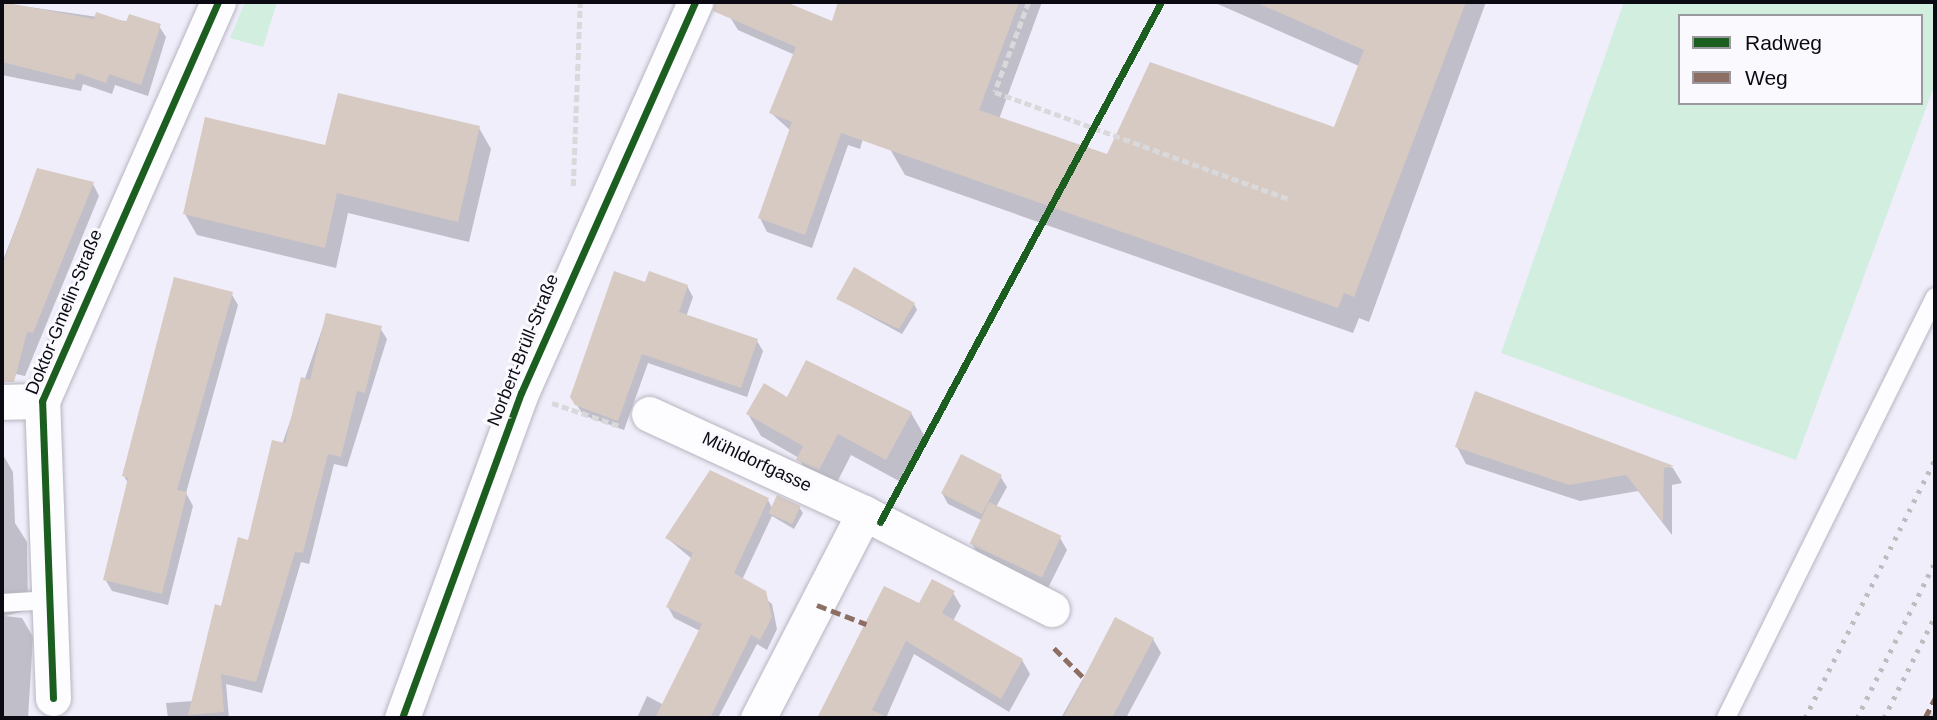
<!DOCTYPE html>
<html>
<head>
<meta charset="utf-8">
<style>
  body { margin:0 }
  #map { position:relative; width:1937px; height:720px; overflow:hidden; background:#f0eefa; font-family:Arial,sans-serif }
  div>[style] { position:absolute }
  .green>* { inset:0; background:#d1eede }
  .shadow>* { inset:0; background:#0003 }
  .building>* { inset:0; background:#d7cac3; transform-origin:0 0 }
  .path>* { height:4.5px; margin-top:-2.25px; transform-origin:0; background:repeating-linear-gradient(90deg,#d9d9dc 0 7px,transparent 0 10.5px) }
  .roads { filter:drop-shadow(0 0 2px #b7b5c0) drop-shadow(0 0 2px #b7b5c0) }
  .lane>* { height:18px; margin:-9px; padding:0 9px; transform-origin:9px; border-radius:9px; background:#fdfcfe }
  .street>* { height:35px; margin:-17.5px; padding:0 17.5px; transform-origin:17.5px; border-radius:17.5px; background:#fdfcfe }
  .rail>* { height:5px; margin-top:-2.5px; transform-origin:0; background:repeating-linear-gradient(90deg,#bdbcbf 0 3.5px,transparent 0 10.5px) }
  .quiet>* { height:5px; margin-top:-2.5px; transform-origin:0; background:repeating-linear-gradient(90deg,#8d6e63 0 10px,transparent 0 15px) }
  .cycleway>* { height:7px; margin:-3.5px; padding:0 3.5px; transform-origin:3.5px; border-radius:3.5px; background:#1b5e20 }
  span { translate:-50% -50%; white-space:nowrap; text-align:center; line-height:1.15; -webkit-text-stroke:6px #f9f9fe; paint-order:stroke }
  .street-label { font-size:18px; color:#0b0a12 }
  .frame { position:absolute; inset:0; border:4px solid #0b0a12; pointer-events:none }
  .legend { position:absolute; left:1678px; top:14px; width:245px; height:91px; box-sizing:border-box; background:#f9f9fe; border:2px solid #9a99a0; margin:0; padding:9px 12px; list-style:none; font-size:21px; color:#0b0a12 }
  .legend li { display:flex; align-items:center; gap:14px; height:35px }
  .legend b { width:35px; border:2px solid #9a99a0 }
</style>
</head>
<body>
<div id="map">
  <div class="green">
    <i style="clip-path:polygon(245px 2px,277px 2px,263px 47px,230px 38px)"></i>
    <i style="clip-path:polygon(evenodd,1624px 2px,1935px 2px,1935px 84px,1796px 460px,1501px 353px,1624px 2px,1680px 16px,1921px 16px,1921px 103px,1680px 103px,1680px 16px)"></i>
  </div>
  <div class="shadow">
    <i style="clip-path:polygon(737px 2px,782px 2px,834px 24px,840px 2px,902px 3px,860px 149px,848px 145px,812px 248px,767px 232px,760px 218px,791px 131px,771px 113px,795px 55px,738px 30px,730px 17px)"></i>
    <i style="clip-path:polygon(944px 2px,1042px 2px,999px 119px,1108px 156px,1335px 130px,1359px 66px,1213px 2px,1486px 2px,1369px 322px,1359px 318px,1353px 333px,905px 175px,890px 149px)"></i>
    <i style="clip-path:polygon(2px 3px,159px 26px,166px 37px,148px 96px,115px 85px,112px 94px,83px 84px,81px 91px,2px 75px)"></i>
    <i style="clip-path:polygon(479px 128px,491px 149px,469px 242px,348px 213px,336px 268px,197px 235px,185px 214px,327px 147px)"></i>
    <i style="clip-path:polygon(38px 170px,93px 184px,99px 196px,25px 376px,2px 371px,2px 263px)"></i>
    <i style="clip-path:polygon(647px 285px,687px 286px,693px 297px,686px 317px,757px 341px,763px 351px,747px 397px,648px 363px,624px 430px,583px 415px,572px 397px)"></i>
    <i style="clip-path:polygon(231px 293px,238px 305px,186px 493px,193px 506px,168px 605px,112px 591px,105px 579px,128px 483px,124px 476px)"></i>
    <i style="clip-path:polygon(838px 299px,914px 304px,917px 310px,902px 334px)"></i>
    <i style="clip-path:polygon(327px 315px,380px 328px,387px 339px,347px 467px,334px 464px,309px 564px,301px 562px,262px 693px,226px 684px,229px 718px,168px 718px,166px 703px,193px 701px)"></i>
    <i style="clip-path:polygon(1476px 394px,1673px 468px,1682px 483px,1672px 485px,1672px 535px,1638px 491px,1580px 501px,1466px 464px,1457px 447px)"></i>
    <i style="clip-path:polygon(788px 399px,911px 413px,924px 435px,899px 481px,851px 455px,832px 492px,811px 482px,799px 458px,761px 436px,748px 414px)"></i>
    <i style="clip-path:polygon(2px 453px,13px 472px,15px 523px,27px 542px,28px 610px,5px 616px,22px 618px,33px 637px,28px 718px,2px 718px)"></i>
    <i style="clip-path:polygon(1000px 476px,1007px 487px,996px 507px,1060px 538px,1067px 550px,1047px 590px,979px 556px,972px 544px,983px 521px,948px 504px,942px 493px)"></i>
    <i style="clip-path:polygon(768px 500px,772px 508px,799px 507px,803px 513px,794px 529px,772px 516px,742px 580px,772px 604px,777px 629px,767px 650px,757px 644px,718px 718px,637px 718px,647px 696px,664px 705px,700px 631px,674px 618px,668px 607px,692px 559px,667px 538px)"></i>
    <i style="clip-path:polygon(885px 589px,919px 606px,953px 593px,961px 606px,953px 621px,1022px 660px,1030px 674px,1009px 712px,914px 654px,886px 718px,819px 718px)"></i>
    <i style="clip-path:polygon(1116px 620px,1153px 639px,1161px 653px,1126px 718px,1061px 718px)"></i>
  </div>
  <div class="building">
    <i style="clip-path:polygon(2px 2px,94px 19px,96px 12px,126px 22px,129px 14px,161px 24px,141px 85px,109px 74px,106px 83px,77px 73px,74px 80px,2px 62px)"></i>
    <i style="clip-path:polygon(715px 2px,786px 2px,832px 21px,838px 2px,1019px 2px,979px 110px,1107px 154px,1150px 62px,1334px 127px,1364px 50px,1255px 2px,1466px 2px,1354px 297px,1344px 293px,1338px 308px,841px 133px,805px 235px,758px 218px,792px 122px,769px 113px,796px 47px,713px 11px)"></i>
    <i style="clip-path:polygon(338px 93px,480px 126px,458px 222px,337px 193px,325px 248px,183px 214px,205px 117px,325px 145px)"></i>
    <i style="clip-path:polygon(37px 168px,94px 182px,33px 333px,27px 332px,14px 382px,2px 382px,2px 267px)"></i>
    <i style="clip-path:polygon(854px 267px,915px 303px,899px 329px,836px 299px)"></i>
    <i style="clip-path:polygon(614px 271px,645px 282px,649px 271px,688px 285px,679px 312px,758px 339px,741px 388px,642px 354px,618px 421px,575px 405px,570px 397px)"></i>
    <i style="clip-path:polygon(174px 277px,233px 292px,177px 490px,187px 492px,162px 594px,103px 580px,128px 478px,122px 476px)"></i>
    <i style="clip-path:polygon(326px 313px,382px 326px,365px 393px,357px 391px,341px 457px,328px 454px,303px 553px,295px 552px,256px 682px,221px 674px,224px 712px,188px 715px,215px 604px,221px 606px,238px 537px,248px 540px,272px 440px,285px 443px,301px 377px,310px 380px)"></i>
    <i style="clip-path:polygon(806px 360px,912px 412px,886px 460px,838px 434px,819px 470px,796px 460px,803px 446px,746px 414px,764px 383px,787px 397px)"></i>
    <i style="clip-path:polygon(1475px 391px,1674px 466px,1664px 468px,1663px 522px,1626px 475px,1569px 485px,1455px 447px)"></i>
    <i style="left:961px;top:454px;width:46px;height:44px;rotate:27deg"></i>
    <i style="clip-path:polygon(710px 470px,769px 498px,734px 573px,766px 591px,772px 617px,760px 640px,751px 635px,710px 718px,655px 718px,702px 624px,666px 607px,693px 553px,665px 538px)"></i>
    <i style="left:777px;top:495px;width:26px;height:20px;rotate:25deg"></i>
    <i style="left:989px;top:502px;width:80px;height:46px;rotate:25deg"></i>
    <i style="clip-path:polygon(932px 579px,955px 591px,942px 613px,1023px 659px,1001px 699px,906px 641px,872px 710px,889px 718px,817px 718px,884px 586px,919px 603px)"></i>
    <i style="clip-path:polygon(1115px 617px,1154px 638px,1112px 718px,1063px 718px)"></i>
  </div>
  <div class="path">
    <i style="left:1029px;top:2px;width:96px;rotate:110.7deg"></i>
    <i style="left:995px;top:92px;width:315px;rotate:20deg"></i>
    <i style="left:573px;top:186px;width:184px;rotate:-87.8deg"></i>
    <i style="left:552px;top:403px;width:71px;rotate:18.9deg"></i>
    <i style="left:1928px;top:713px;width:8px;rotate:30deg"></i>
  </div>
  <div class="roads">
    <div class="lane">
      <i style="left:2px;top:603px;width:48px;rotate:-3.6deg"></i>
      <i style="left:1726px;top:718px;width:470px;rotate:-63.6deg"></i>
    </div>
    <div class="street">
      <i style="left:2px;top:402px;width:40px;rotate:-1.4deg"></i>
      <i style="left:649px;top:414px;width:237px;rotate:24.7deg"></i>
      <i style="left:864px;top:513px;width:231px;rotate:117.3deg"></i>
      <i style="left:864px;top:513px;width:211px;rotate:27.1deg"></i>
      <i style="left:53px;top:698px;width:297px;rotate:-92.1deg"></i>
      <i style="left:42px;top:401px;width:436px;rotate:-66.2deg"></i>
      <i style="left:402px;top:718px;width:346px;rotate:-69.9deg"></i>
      <i style="left:521px;top:393px;width:428px;rotate:-66deg"></i>
    </div>
  </div>
  <div class="rail">
    <i style="left:1805px;top:718px;width:290px;rotate:-63.3deg"></i>
    <i style="left:1857px;top:718px;width:174px;rotate:-63.4deg"></i>
    <i style="left:1884px;top:718px;width:114px;rotate:-63.4deg"></i>
  </div>
  <div class="quiet">
    <i style="left:817px;top:605px;width:53px;rotate:21.2deg"></i>
    <i style="left:1054px;top:648px;width:42px;rotate:45deg"></i>
    <i style="left:1925px;top:718px;width:22px;rotate:-63deg"></i>
  </div>
  <div class="cycleway">
    <i style="left:880px;top:522px;width:591px;rotate:-61.61deg"></i>
    <i style="left:53px;top:698px;width:297px;rotate:-92.1deg"></i>
    <i style="left:42px;top:401px;width:436px;rotate:-66.2deg"></i>
    <i style="left:402px;top:718px;width:346px;rotate:-69.9deg"></i>
    <i style="left:521px;top:393px;width:428px;rotate:-66deg"></i>
  </div>
  <div class="street-label">
    <span style="left:64px;top:312px;rotate:-68deg">Doktor-Gmelin-Straße</span>
    <span style="left:523px;top:350px;rotate:-68deg">Norbert-Brüll-Straße</span>
    <span style="left:757px;top:462px;rotate:25deg">Mühldorfgasse</span>
  </div>
  <div class="frame"></div>
  <ul class="legend">
  <li><b style="height:9px;background:#1b5e20"></b>Radweg</li>
  <li><b style="height:9px;background:#8d6e63"></b>Weg</li>
  </ul>
</div>
</body>
</html>
